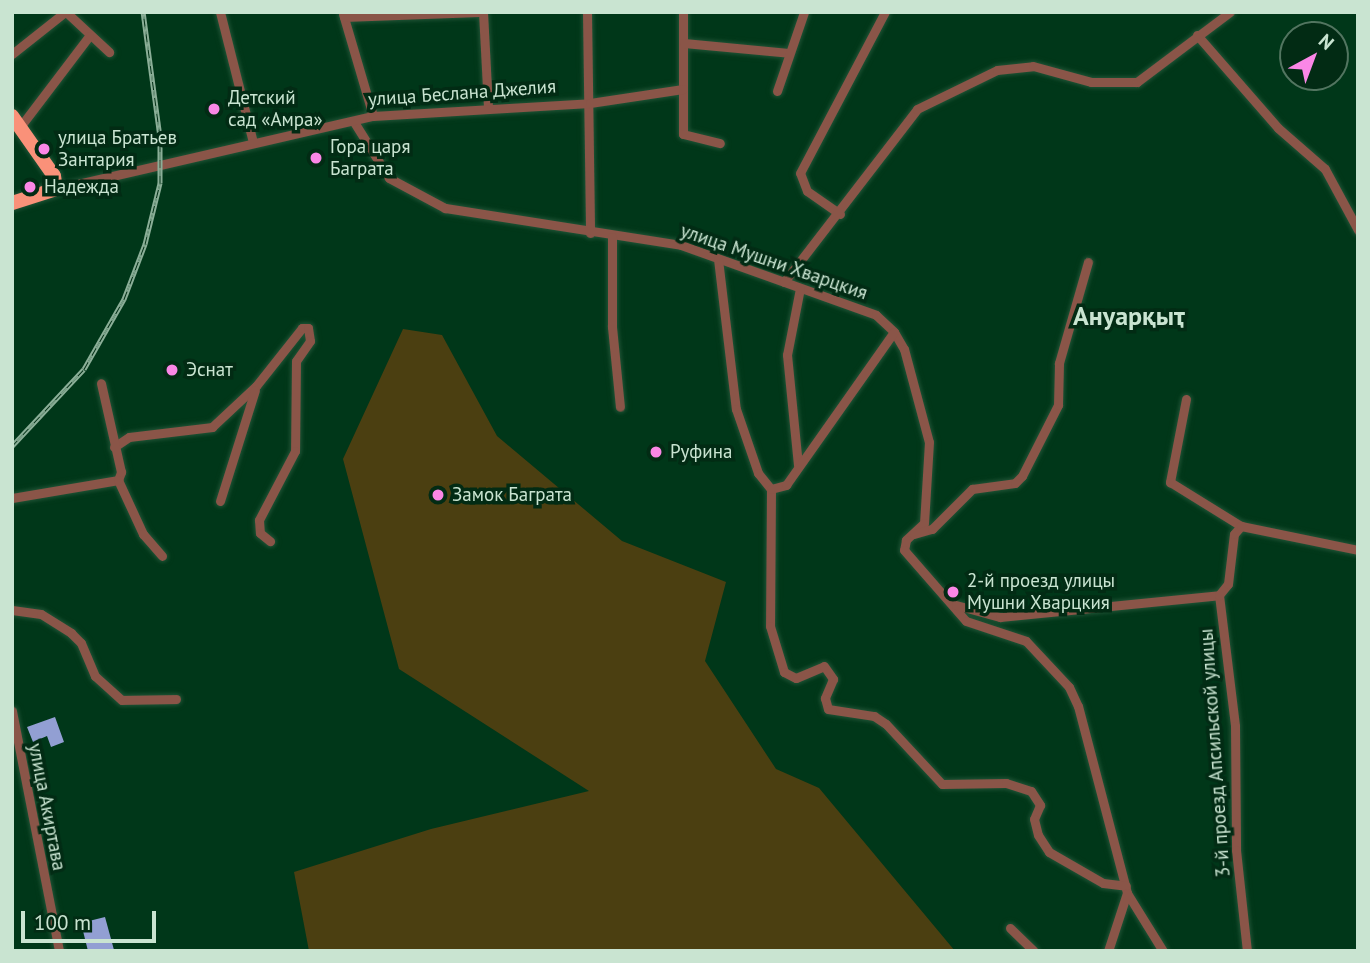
<!DOCTYPE html>
<html>
<head>
<meta charset="utf-8">
<style>
  body { margin:0 }
  #map { position:relative; width:1370px; height:963px; overflow:hidden; background:#003719; font-family:"PT Sans",sans-serif }
  div>[style] { position:absolute }
  .green>* { inset:0; background:#4b3f11 }
  .building>* { inset:0; background:#929fd3 }
  .roads { filter:drop-shadow(0 0 2px #205336) drop-shadow(0 0 2px #205336) }
  .minor>* { height:9px; margin:-4.5px; padding:0 4.5px; transform-origin:4.5px; border-radius:4.5px; background:#8a5548 }
  .highway>* { height:14px; margin:-7px; padding:0 7px; transform-origin:7px; border-radius:7px; background:#fa9179 }
  .rail>* { height:5px; margin-top:-2.5px; transform-origin:0; background:repeating-linear-gradient(90deg,#022b14 0 8px,#8baf98 0 16px); box-sizing:border-box; border-block:2px solid #8baf98 }
  .dots>* { width:19px; height:19px; translate:-50% -50%; box-sizing:border-box; border:4px solid #022b14; border-radius:50% }
  span { translate:-50% -50%; white-space:nowrap; text-align:center; line-height:1.15; -webkit-text-stroke:7px #022b14; paint-order:stroke }
  .street-label { font-size:19px; color:#c9e4d1 }
  .poi-label { font-size:19px; color:#c9e4d1 }
  .left { translate:0 -50%; text-align:left }
  .district-label { font-size:26px; color:#c9e4d1; font-weight:700 }
  .frame { position:absolute; inset:0; border:14px solid #c9e4d1; pointer-events:none }
  .north { position:absolute; left:1279px; top:21px; width:70px; height:70px; box-sizing:border-box; background:#022b14; border:2px solid #527560; border-radius:50%; rotate:41deg; font-size:19px; font-weight:700; line-height:28px; text-align:center; color:#c9e4d1 }
  .north::after { content:''; display:block; margin:auto; width:24px; height:32px; background:#fa87e6; clip-path:polygon(50% 0,100% 100%,50% 72%,0 100%) }
  .scale { position:absolute; left:21px; top:911px; width:135px; height:32px; box-sizing:border-box; border:4px solid #c9e4d1; border-top:0; padding-left:9px; font-size:21px; line-height:24px; white-space:nowrap; color:#c9e4d1; -webkit-text-stroke:5px #022b14; paint-order:stroke }
</style>
</head>
<body>
<div id="map">
  <div class="green">
    <i style="clip-path:polygon(403px 329px,442px 335px,497px 436px,622px 541px,726px 582px,705px 661px,776px 769px,819px 788px,955px 951px,309px 951px,294px 872px,431px 829px,589px 791px,399px 669px,343px 459px)"></i>
  </div>
  <div class="building">
    <i style="clip-path:polygon(55px 717px,64px 742px,51px 747px,47px 736px,33px 742px,27px 727px)"></i>
    <i style="clip-path:polygon(105px 917px,114px 950px,88px 951px,81px 923px)"></i>
  </div>
  <div class="roads">
    <div class="minor">
      <i style="left:66px;top:12px;width:59px;rotate:42.9deg"></i>
      <i style="left:220px;top:12px;width:134px;rotate:75.8deg"></i>
      <i style="left:483px;top:12px;width:94px;rotate:87deg"></i>
      <i style="left:587px;top:12px;width:221px;rotate:89.2deg"></i>
      <i style="left:683px;top:12px;width:122px;rotate:90deg"></i>
      <i style="left:683px;top:134px;width:38px;rotate:14deg"></i>
      <i style="left:343px;top:14px;width:106px;rotate:73.6deg"></i>
      <i style="left:344px;top:17px;width:135px;rotate:-2.1deg"></i>
      <i style="left:1197px;top:35px;width:123px;rotate:48.9deg"></i>
      <i style="left:1278px;top:128px;width:62px;rotate:41.1deg"></i>
      <i style="left:1325px;top:169px;width:69px;rotate:61.6deg"></i>
      <i style="left:684px;top:43px;width:105px;rotate:5.4deg"></i>
      <i style="left:12px;top:54px;width:68px;rotate:-38.4deg"></i>
      <i style="left:777px;top:91px;width:83px;rotate:-71.1deg"></i>
      <i style="left:354px;top:122px;width:66px;rotate:58deg"></i>
      <i style="left:389px;top:178px;width:64px;rotate:28.2deg"></i>
      <i style="left:445px;top:208px;width:239px;rotate:8.9deg"></i>
      <i style="left:681px;top:245px;width:207px;rotate:19.7deg"></i>
      <i style="left:876px;top:315px;width:25px;rotate:43deg"></i>
      <i style="left:894px;top:332px;width:20px;rotate:60deg"></i>
      <i style="left:904px;top:349px;width:96px;rotate:75deg"></i>
      <i style="left:929px;top:442px;width:81px;rotate:93.5deg"></i>
      <i style="left:924px;top:523px;width:25px;rotate:137deg"></i>
      <i style="left:906px;top:540px;width:10px;rotate:101deg"></i>
      <i style="left:904px;top:550px;width:94px;rotate:48.9deg"></i>
      <i style="left:966px;top:621px;width:63px;rotate:18.4deg"></i>
      <i style="left:1026px;top:641px;width:63px;rotate:46.9deg"></i>
      <i style="left:1069px;top:687px;width:21px;rotate:65deg"></i>
      <i style="left:1078px;top:706px;width:193px;rotate:75.3deg"></i>
      <i style="left:1127px;top:893px;width:68px;rotate:58.2deg"></i>
      <i style="left:20px;top:127px;width:114px;rotate:-52.8deg"></i>
      <i style="left:56px;top:189px;width:325px;rotate:-13deg"></i>
      <i style="left:373px;top:116px;width:217px;rotate:-3.4deg"></i>
      <i style="left:590px;top:103px;width:94px;rotate:-8.6deg"></i>
      <i style="left:840px;top:214px;width:40px;rotate:-145.1deg"></i>
      <i style="left:807px;top:191px;width:19px;rotate:-111deg"></i>
      <i style="left:800px;top:173px;width:182px;rotate:-62.2deg"></i>
      <i style="left:612px;top:237px;width:90px;rotate:90deg"></i>
      <i style="left:612px;top:327px;width:80px;rotate:84.3deg"></i>
      <i style="left:718px;top:259px;width:151px;rotate:83.2deg"></i>
      <i style="left:736px;top:409px;width:68px;rotate:71deg"></i>
      <i style="left:758px;top:473px;width:21px;rotate:51deg"></i>
      <i style="left:784px;top:282px;width:218px;rotate:-52.4deg"></i>
      <i style="left:917px;top:109px;width:89px;rotate:-26deg"></i>
      <i style="left:997px;top:70px;width:36px;rotate:-6deg"></i>
      <i style="left:1033px;top:66px;width:60px;rotate:15.4deg"></i>
      <i style="left:1091px;top:82px;width:46px"></i>
      <i style="left:1137px;top:82px;width:116px;rotate:-37deg"></i>
      <i style="left:1186px;top:399px;width:85px;rotate:100.9deg"></i>
      <i style="left:1170px;top:482px;width:84px;rotate:31.8deg"></i>
      <i style="left:114px;top:447px;width:18px;rotate:-34deg"></i>
      <i style="left:129px;top:437px;width:84px;rotate:-6.9deg"></i>
      <i style="left:212px;top:427px;width:60px;rotate:-43deg"></i>
      <i style="left:256px;top:386px;width:74px;rotate:-51.6deg"></i>
      <i style="left:302px;top:328px;width:6px"></i>
      <i style="left:308px;top:328px;width:13px;rotate:81deg"></i>
      <i style="left:310px;top:341px;width:24px;rotate:125deg"></i>
      <i style="left:296px;top:361px;width:90px;rotate:90.6deg"></i>
      <i style="left:295px;top:451px;width:78px;rotate:117.6deg"></i>
      <i style="left:259px;top:520px;width:13px;rotate:86deg"></i>
      <i style="left:260px;top:533px;width:13px;rotate:39deg"></i>
      <i style="left:798px;top:465px;width:111px;rotate:-95.7deg"></i>
      <i style="left:787px;top:355px;width:68px;rotate:-79deg"></i>
      <i style="left:118px;top:480px;width:60px;rotate:65.2deg"></i>
      <i style="left:143px;top:534px;width:29px;rotate:49deg"></i>
      <i style="left:771px;top:489px;width:137px;rotate:90.4deg"></i>
      <i style="left:770px;top:626px;width:48px;rotate:73.1deg"></i>
      <i style="left:784px;top:672px;width:13px;rotate:27deg"></i>
      <i style="left:796px;top:678px;width:30px;rotate:-23deg"></i>
      <i style="left:824px;top:666px;width:16px;rotate:55deg"></i>
      <i style="left:833px;top:679px;width:21px;rotate:113deg"></i>
      <i style="left:825px;top:698px;width:11px;rotate:75deg"></i>
      <i style="left:828px;top:709px;width:47px;rotate:8.7deg"></i>
      <i style="left:874px;top:716px;width:14px;rotate:34deg"></i>
      <i style="left:886px;top:724px;width:82px;rotate:47deg"></i>
      <i style="left:942px;top:784px;width:64px;rotate:-0.9deg"></i>
      <i style="left:1006px;top:783px;width:26px;rotate:18deg"></i>
      <i style="left:1031px;top:791px;width:17px;rotate:57deg"></i>
      <i style="left:1040px;top:805px;width:15px;rotate:113deg"></i>
      <i style="left:1034px;top:819px;width:16px;rotate:76deg"></i>
      <i style="left:1038px;top:835px;width:20px;rotate:57deg"></i>
      <i style="left:1049px;top:852px;width:62px;rotate:29.9deg"></i>
      <i style="left:1103px;top:883px;width:23px;rotate:7deg"></i>
      <i style="left:771px;top:489px;width:16px;rotate:-15deg"></i>
      <i style="left:786px;top:485px;width:187px;rotate:-54.8deg"></i>
      <i style="left:12px;top:498px;width:108px;rotate:-9.6deg"></i>
      <i style="left:118px;top:480px;width:9px;rotate:-69deg"></i>
      <i style="left:121px;top:472px;width:91px;rotate:-102.7deg"></i>
      <i style="left:220px;top:501px;width:116px;rotate:-72.5deg"></i>
      <i style="left:914px;top:534px;width:19px;rotate:-16deg"></i>
      <i style="left:932px;top:529px;width:57px;rotate:-45deg"></i>
      <i style="left:972px;top:489px;width:43px;rotate:-7.9deg"></i>
      <i style="left:1015px;top:483px;width:10px;rotate:-45deg"></i>
      <i style="left:1022px;top:476px;width:80px;rotate:-63.1deg"></i>
      <i style="left:1058px;top:405px;width:42px;rotate:-88.6deg"></i>
      <i style="left:1059px;top:363px;width:105px;rotate:-74deg"></i>
      <i style="left:1219px;top:595px;width:132px;rotate:83deg"></i>
      <i style="left:1235px;top:726px;width:124px;rotate:89.5deg"></i>
      <i style="left:1236px;top:850px;width:102px;rotate:83.8deg"></i>
      <i style="left:956px;top:605px;width:46px;rotate:15.3deg"></i>
      <i style="left:1000px;top:617px;width:220px;rotate:-5.7deg"></i>
      <i style="left:1219px;top:595px;width:14px;rotate:-51deg"></i>
      <i style="left:1228px;top:584px;width:50px;rotate:-83.2deg"></i>
      <i style="left:1234px;top:534px;width:11px;rotate:-49deg"></i>
      <i style="left:1241px;top:526px;width:119px;rotate:11.6deg"></i>
      <i style="left:12px;top:610px;width:29px;rotate:8deg"></i>
      <i style="left:41px;top:614px;width:36px;rotate:32deg"></i>
      <i style="left:71px;top:633px;width:14px;rotate:45deg"></i>
      <i style="left:81px;top:643px;width:36px;rotate:67deg"></i>
      <i style="left:95px;top:676px;width:36px;rotate:42deg"></i>
      <i style="left:122px;top:700px;width:54px;rotate:-1.1deg"></i>
      <i style="left:12px;top:711px;width:245px;rotate:78.9deg"></i>
      <i style="left:1010px;top:928px;width:33px;rotate:44deg"></i>
      <i style="left:1108px;top:951px;width:61px;rotate:-71.9deg"></i>
    </div>
    <div class="highway">
      <i style="left:12px;top:116px;width:73px;rotate:55deg"></i>
      <i style="left:54px;top:176px;width:13px;rotate:81deg"></i>
      <i style="left:56px;top:189px;width:46px;rotate:162.3deg"></i>
    </div>
  </div>
  <div class="rail">
    <i style="left:12px;top:446px;width:105px;rotate:-46.9deg"></i>
    <i style="left:84px;top:369px;width:81px;rotate:-60.3deg"></i>
    <i style="left:124px;top:299px;width:59px;rotate:-69.1deg"></i>
    <i style="left:145px;top:244px;width:63px;rotate:-76.2deg"></i>
    <i style="left:160px;top:183px;width:46px;rotate:-90deg"></i>
    <i style="left:160px;top:137px;width:126px;rotate:-97.7deg"></i>
  </div>
  <div class="dots">
    <i style="left:214px;top:109px;background:#fa87e6"></i>
    <i style="left:44px;top:149px;background:#fa87e6"></i>
    <i style="left:316px;top:158px;background:#fa87e6"></i>
    <i style="left:30px;top:187px;background:#fa87e6"></i>
    <i style="left:172px;top:370px;background:#fa87e6"></i>
    <i style="left:656px;top:452px;background:#fa87e6"></i>
    <i style="left:438px;top:495px;background:#fa87e6"></i>
    <i style="left:953px;top:592px;background:#fa87e6"></i>
  </div>
  <div class="street-label">
    <span style="left:462px;top:93px;rotate:-4deg">улица Беслана Джелия</span>
    <span style="left:774px;top:262px;rotate:19deg">улица Мушни Хварцкия</span>
    <span style="left:1215px;top:753px;rotate:-94deg">3-й проезд Апсильской улицы</span>
    <span style="left:47px;top:807px;rotate:79deg">улица Акиртава</span>
  </div>
  <div class="poi-label">
    <span class="left" style="left:228px;top:109px">Детский<br>сад «Амра»</span>
    <span class="left" style="left:58px;top:149px">улица Братьев<br>Зантария</span>
    <span class="left" style="left:330px;top:158px">Гора царя<br>Баграта</span>
    <span class="left" style="left:44px;top:187px">Надежда</span>
    <span class="left" style="left:186px;top:370px">Эснат</span>
    <span class="left" style="left:670px;top:452px">Руфина</span>
    <span class="left" style="left:452px;top:495px">Замок Баграта</span>
    <span class="left" style="left:967px;top:592px">2-й проезд улицы<br>Мушни Хварцкия</span>
  </div>
  <div class="district-label">
    <span style="left:1129px;top:316px">Ануарқыҭ</span>
  </div>
  <div class="frame"></div>
  <div class="north">N</div>
  <div class="scale">100 m</div>
</div>
</body>
</html>
